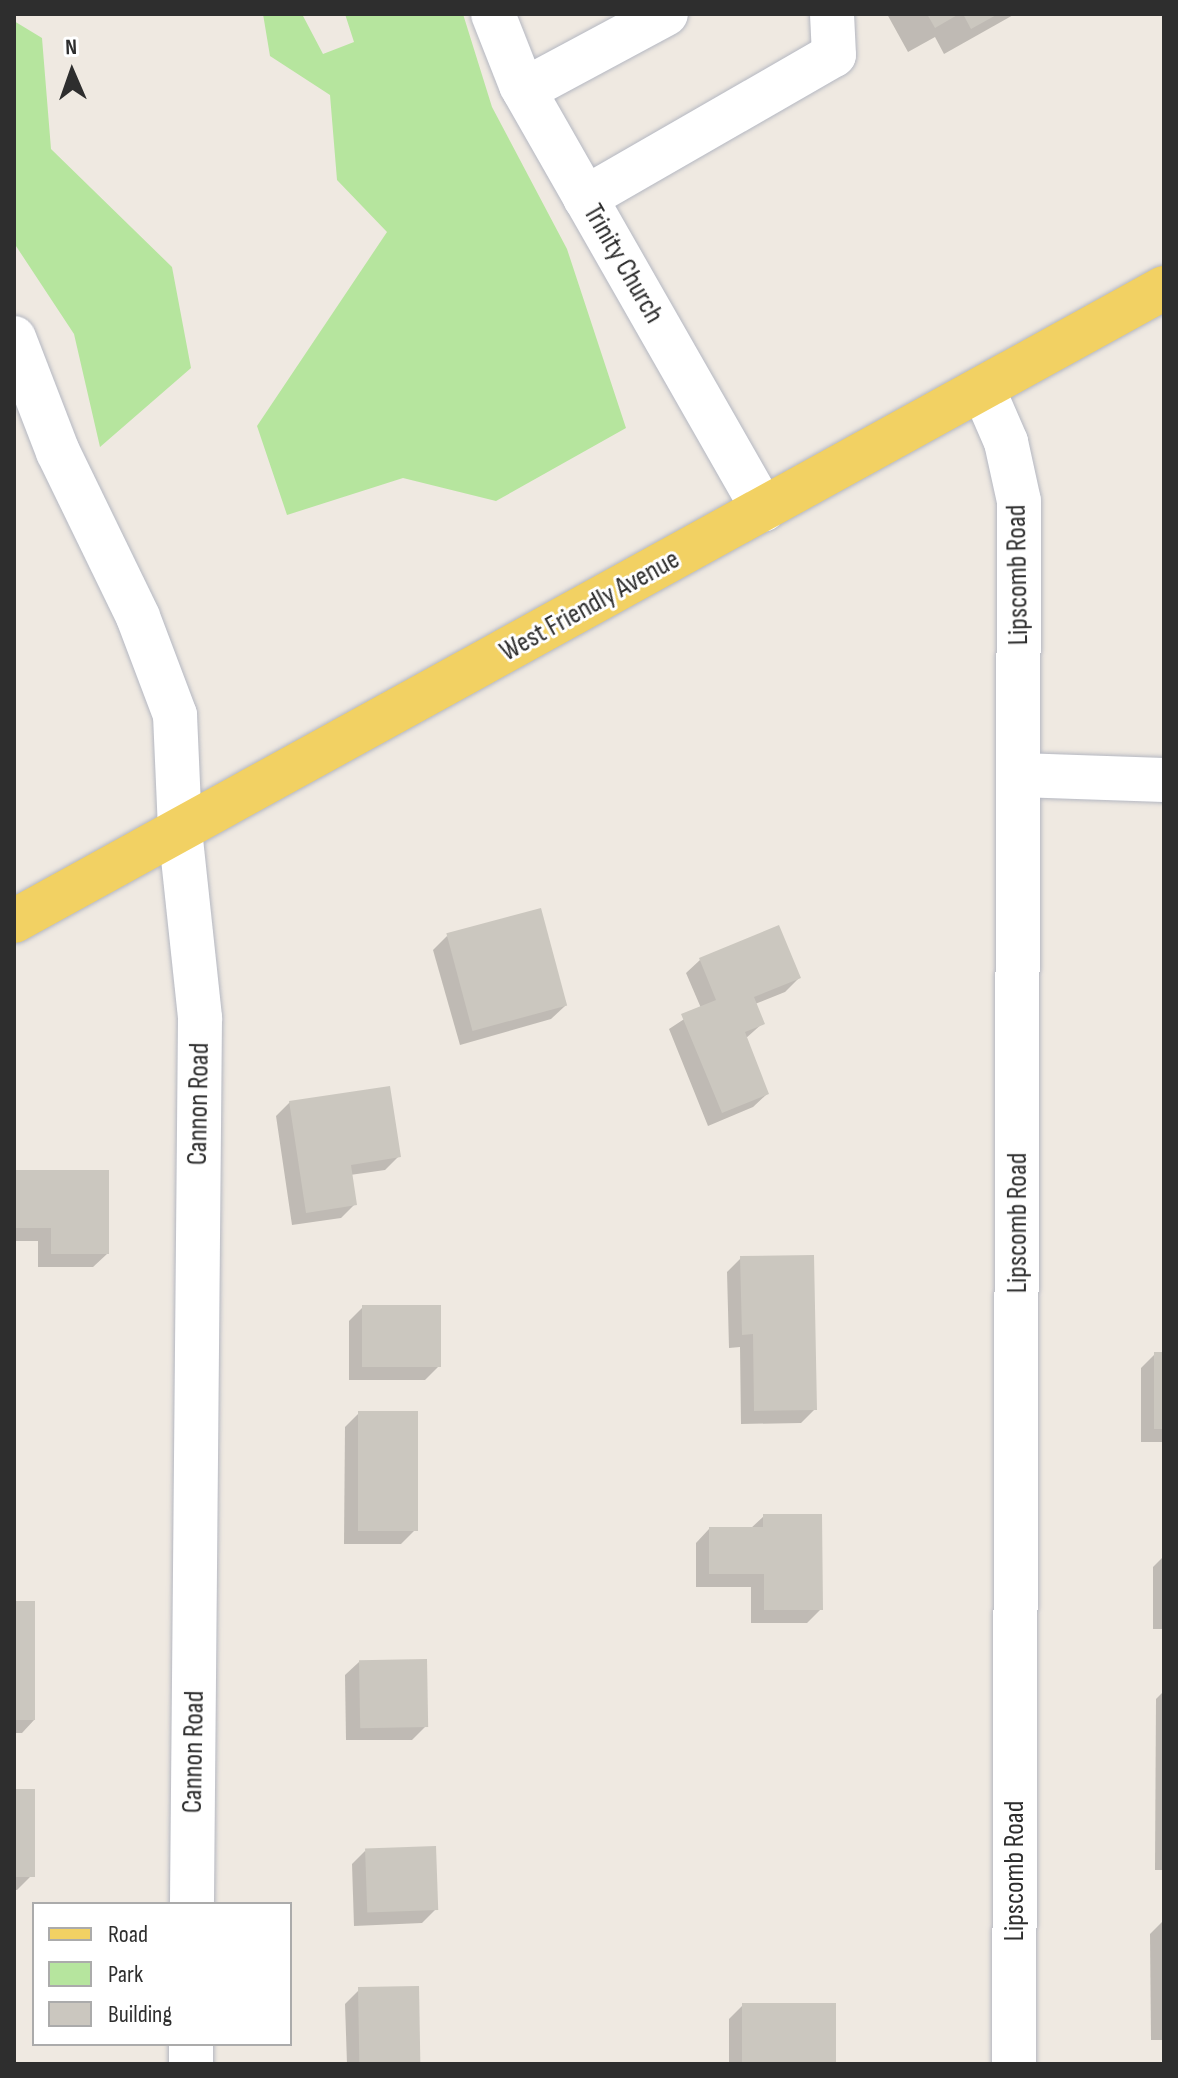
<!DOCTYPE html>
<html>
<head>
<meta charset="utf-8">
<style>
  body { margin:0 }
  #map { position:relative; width:1178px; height:2078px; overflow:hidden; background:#efe9e1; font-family:"Sofia Sans Condensed",sans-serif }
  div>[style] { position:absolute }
  .green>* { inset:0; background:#b6e59e }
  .shadow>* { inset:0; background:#0003 }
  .building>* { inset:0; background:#cbc7bf; transform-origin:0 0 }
  .roads { filter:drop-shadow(0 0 2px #b4b7c1) drop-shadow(0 0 2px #b4b7c1) }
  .minor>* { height:44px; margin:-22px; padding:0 22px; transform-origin:22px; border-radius:22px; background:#fff }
  .major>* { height:44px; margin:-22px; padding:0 22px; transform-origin:22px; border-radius:22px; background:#f2d163 }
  span { translate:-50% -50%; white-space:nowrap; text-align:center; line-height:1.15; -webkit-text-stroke:6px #fff; paint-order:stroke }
  .street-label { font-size:28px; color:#2e2e2e }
  .frame { position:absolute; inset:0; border:16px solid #2e2e2e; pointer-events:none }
  .legend { position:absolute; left:32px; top:1902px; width:260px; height:144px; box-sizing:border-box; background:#fff; border:2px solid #ababab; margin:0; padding:10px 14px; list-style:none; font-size:24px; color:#2e2e2e }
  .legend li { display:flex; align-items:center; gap:16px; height:40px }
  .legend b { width:40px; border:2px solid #ababab }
  .north { position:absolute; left:32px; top:32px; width:80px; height:80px; -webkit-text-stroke:6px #fff; paint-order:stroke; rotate:358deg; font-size:22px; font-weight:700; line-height:32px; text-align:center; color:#2e2e2e }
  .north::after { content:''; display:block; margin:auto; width:28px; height:36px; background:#2e2e2e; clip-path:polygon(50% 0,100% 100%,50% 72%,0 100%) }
</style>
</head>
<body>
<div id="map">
  <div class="green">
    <i style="clip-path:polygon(263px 14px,302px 14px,323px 54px,354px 42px,345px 14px,463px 14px,492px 107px,567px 249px,626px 428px,496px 501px,403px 478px,287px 515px,257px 426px,387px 232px,337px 180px,330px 95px,270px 56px)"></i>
    <i style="clip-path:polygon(14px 21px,42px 38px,51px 149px,172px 267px,191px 368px,100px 447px,74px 334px,14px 243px)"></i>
  </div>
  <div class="shadow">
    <i style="clip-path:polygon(887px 14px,1015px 14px,944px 54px,935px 37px,908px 52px)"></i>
    <i style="clip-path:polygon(447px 936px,565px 1006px,551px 1019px,460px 1045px,433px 950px)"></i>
    <i style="clip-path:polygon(700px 960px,799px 978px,785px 992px,755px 1004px,763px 1023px,745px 1039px,767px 1094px,753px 1107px,708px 1126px,669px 1029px,701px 1008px,686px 973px)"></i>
    <i style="clip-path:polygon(290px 1102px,399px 1156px,385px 1170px,350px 1175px,355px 1204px,341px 1218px,292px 1225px,276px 1116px)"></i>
    <i style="clip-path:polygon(14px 1172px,107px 1254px,93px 1267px,38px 1267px,38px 1241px,14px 1241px)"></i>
    <i style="clip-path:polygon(741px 1258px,815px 1409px,801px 1423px,741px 1424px,740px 1347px,729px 1348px,727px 1272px)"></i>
    <i style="clip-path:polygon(363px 1307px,439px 1366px,425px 1380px,349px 1380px,349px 1321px)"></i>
    <i style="clip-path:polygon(1155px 1354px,1164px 1354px,1164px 1442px,1141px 1442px,1141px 1368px)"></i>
    <i style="clip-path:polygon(359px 1413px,415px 1530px,401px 1544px,344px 1544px,345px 1427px)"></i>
    <i style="clip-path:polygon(764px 1516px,821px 1609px,807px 1623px,751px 1623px,751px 1587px,696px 1587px,696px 1543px,709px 1529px,750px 1529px)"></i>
    <i style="clip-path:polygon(1164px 1556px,1164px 1629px,1153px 1629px,1153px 1567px)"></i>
    <i style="clip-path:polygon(14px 1603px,35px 1719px,22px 1733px,14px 1733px)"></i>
    <i style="clip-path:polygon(359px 1662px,426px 1726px,412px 1740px,346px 1740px,345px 1675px)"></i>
    <i style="clip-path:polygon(1164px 1691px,1164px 1870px,1155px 1870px,1156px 1699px)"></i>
    <i style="clip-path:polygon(14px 1791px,31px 1876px,17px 1890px,14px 1890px)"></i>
    <i style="clip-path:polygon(365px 1851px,436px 1909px,422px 1923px,354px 1926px,352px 1864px)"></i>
    <i style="clip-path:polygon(1164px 1920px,1164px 2040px,1151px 2040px,1150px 1934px)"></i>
    <i style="clip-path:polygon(359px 1990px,419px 2064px,347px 2064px,345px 2004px)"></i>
    <i style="clip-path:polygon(743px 2005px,834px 2064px,729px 2064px,729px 2019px)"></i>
  </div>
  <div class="building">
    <i style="clip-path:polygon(927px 14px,959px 14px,935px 28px)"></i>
    <i style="clip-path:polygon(963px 14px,998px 14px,971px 29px)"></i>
    <i style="left:541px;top:908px;width:101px;height:98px;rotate:75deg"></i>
    <i style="clip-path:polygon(779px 925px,801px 978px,754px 997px,765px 1024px,745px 1032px,769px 1094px,722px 1113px,681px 1014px,716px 1000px,699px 958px)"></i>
    <i style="clip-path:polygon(390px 1086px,401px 1157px,351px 1165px,357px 1205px,306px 1213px,289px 1101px)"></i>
    <i style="clip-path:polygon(14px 1170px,109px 1170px,109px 1254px,51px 1254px,51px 1228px,14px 1228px)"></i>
    <i style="clip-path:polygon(814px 1255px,817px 1410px,754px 1411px,753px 1334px,742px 1335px,740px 1256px)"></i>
    <i style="left:362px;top:1305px;width:79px;height:62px"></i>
    <i style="left:1154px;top:1352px;width:10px;height:77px"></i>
    <i style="left:358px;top:1411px;width:60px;height:120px"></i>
    <i style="clip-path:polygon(763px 1514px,822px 1514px,823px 1610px,764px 1610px,764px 1574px,709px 1574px,709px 1527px,763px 1527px)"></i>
    <i style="left:14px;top:1601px;width:21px;height:119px"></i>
    <i style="left:427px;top:1659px;width:68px;height:68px;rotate:89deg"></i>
    <i style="left:14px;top:1789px;width:21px;height:88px"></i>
    <i style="left:436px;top:1846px;width:64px;height:71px;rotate:88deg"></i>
    <i style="left:419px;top:1986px;width:78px;height:61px;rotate:89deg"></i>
    <i style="left:742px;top:2003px;width:94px;height:61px"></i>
  </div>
  <div class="roads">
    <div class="minor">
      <i style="left:493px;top:14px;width:76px;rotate:68.5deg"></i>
      <i style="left:521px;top:85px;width:489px;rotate:60.3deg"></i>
      <i style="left:524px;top:90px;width:161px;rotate:-28.2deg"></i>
      <i style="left:585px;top:198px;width:287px;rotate:-29.9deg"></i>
      <i style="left:834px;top:55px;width:41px;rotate:-92.8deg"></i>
      <i style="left:14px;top:338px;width:122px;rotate:68.9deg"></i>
      <i style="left:58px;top:452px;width:183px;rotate:64.1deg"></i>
      <i style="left:138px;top:617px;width:105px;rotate:69.3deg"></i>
      <i style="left:175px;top:715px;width:115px;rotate:87.5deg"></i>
      <i style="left:180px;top:830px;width:189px;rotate:83.9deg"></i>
      <i style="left:200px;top:1018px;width:886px;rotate:90.52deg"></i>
      <i style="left:983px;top:389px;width:58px;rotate:66.5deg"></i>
      <i style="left:1006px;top:442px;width:60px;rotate:77.6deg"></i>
      <i style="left:1019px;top:501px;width:1563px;rotate:90.18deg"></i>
      <i style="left:1019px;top:775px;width:145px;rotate:2deg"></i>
      <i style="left:191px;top:2064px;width:20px;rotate:-90deg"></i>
    </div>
    <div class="major">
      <i style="left:14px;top:921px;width:1313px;rotate:-28.83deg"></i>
    </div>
  </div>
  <div class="street-label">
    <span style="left:623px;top:264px;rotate:60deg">Trinity Church</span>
    <span style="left:1018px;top:575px;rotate:-91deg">Lipscomb Road</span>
    <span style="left:590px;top:606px;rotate:-29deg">West Friendly Avenue</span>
    <span style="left:199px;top:1104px;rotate:-89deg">Cannon Road</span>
    <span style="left:1018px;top:1223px;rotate:-90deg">Lipscomb Road</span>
    <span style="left:194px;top:1752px;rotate:-89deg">Cannon Road</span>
    <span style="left:1015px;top:1871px;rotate:-90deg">Lipscomb Road</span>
  </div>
  <div class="frame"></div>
  <ul class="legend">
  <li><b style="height:10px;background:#f2d163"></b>Road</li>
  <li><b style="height:22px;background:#b6e59e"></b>Park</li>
  <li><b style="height:22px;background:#cbc7bf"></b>Building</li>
  </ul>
  <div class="north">N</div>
</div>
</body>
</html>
